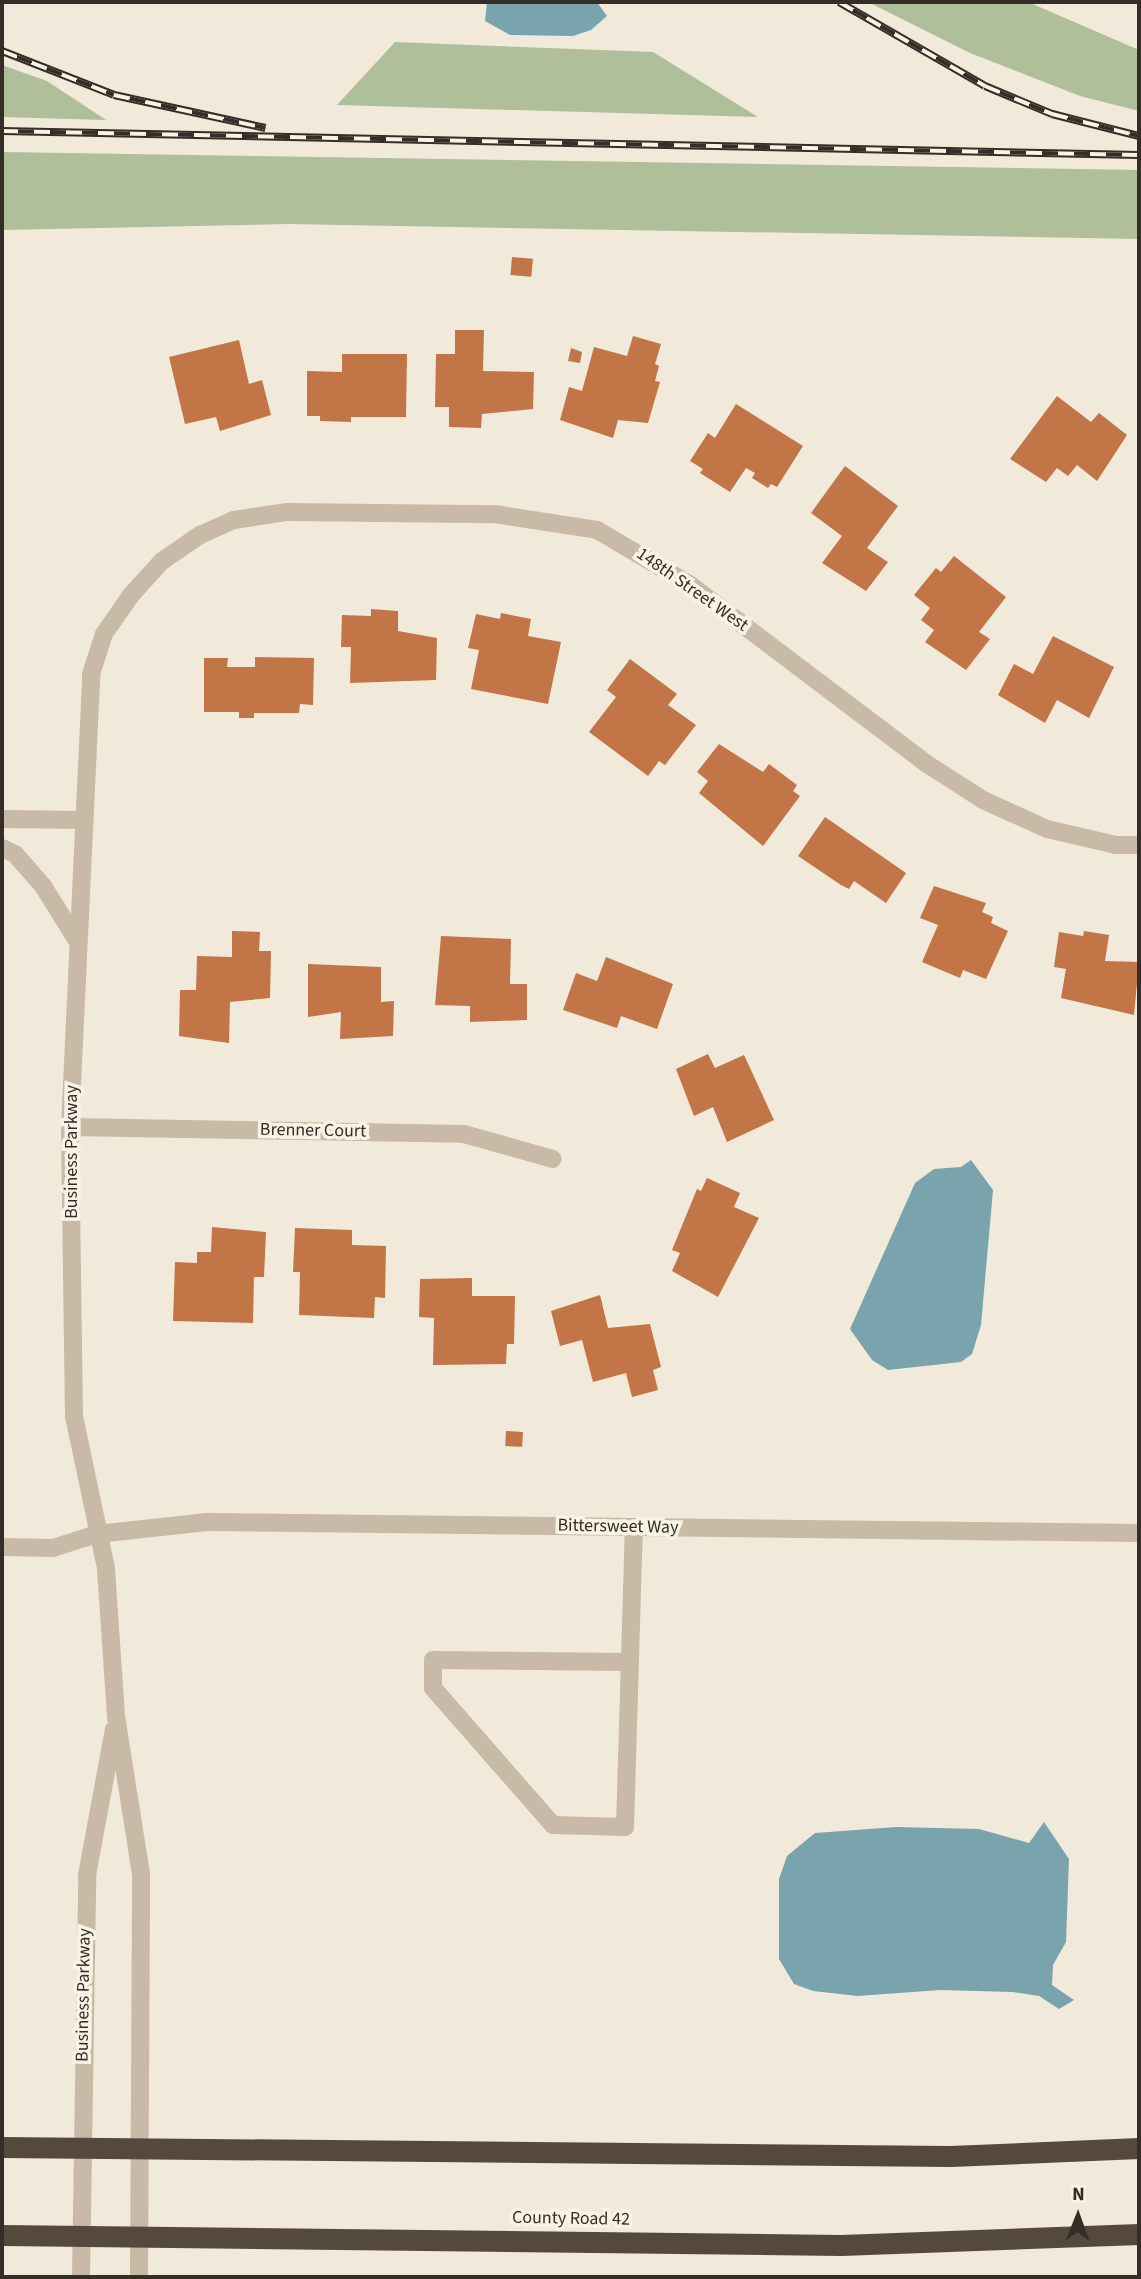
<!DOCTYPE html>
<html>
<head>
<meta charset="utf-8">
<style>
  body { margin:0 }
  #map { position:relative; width:1141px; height:2279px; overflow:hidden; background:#f1e9da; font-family:"Source Sans 3",sans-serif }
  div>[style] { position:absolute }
  .green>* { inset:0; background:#aebf9a }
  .water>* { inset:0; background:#7aa4ad }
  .building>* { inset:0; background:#c27546; transform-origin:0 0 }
  .minor>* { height:18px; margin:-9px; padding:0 9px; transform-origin:9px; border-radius:9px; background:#c8baa6 }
  .highway>* { height:21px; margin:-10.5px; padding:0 10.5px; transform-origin:10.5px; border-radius:10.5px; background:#55493e }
  .rail>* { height:8px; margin-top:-4px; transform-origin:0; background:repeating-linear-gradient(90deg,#f9f3e6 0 16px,#352d27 0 32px); box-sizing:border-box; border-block:2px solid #352d27 }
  span { translate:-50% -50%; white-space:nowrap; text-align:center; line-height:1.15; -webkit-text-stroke:7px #f9f3e6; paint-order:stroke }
  .street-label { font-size:18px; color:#352d27 }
  .frame { position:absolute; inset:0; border:4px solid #352d27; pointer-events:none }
  .north { position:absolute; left:1043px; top:2181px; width:70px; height:70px; -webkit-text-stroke:5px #f9f3e6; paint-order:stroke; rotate:1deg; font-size:19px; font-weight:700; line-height:28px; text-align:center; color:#352d27 }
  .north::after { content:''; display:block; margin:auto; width:24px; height:32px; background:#352d27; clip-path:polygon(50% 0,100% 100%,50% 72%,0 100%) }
</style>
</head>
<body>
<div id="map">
  <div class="green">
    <i style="clip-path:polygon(868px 2px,1028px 2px,1139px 50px,1139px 111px,1080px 96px,970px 53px)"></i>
    <i style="clip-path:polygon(395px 42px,653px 52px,758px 117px,337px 105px)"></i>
    <i style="clip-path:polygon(2px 65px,47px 81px,106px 120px,2px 117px)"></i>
    <i style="clip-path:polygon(2px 152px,1139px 170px,1139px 239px,288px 224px,2px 230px)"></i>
  </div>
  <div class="water">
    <i style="clip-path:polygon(487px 2px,597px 2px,607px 16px,591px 30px,573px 36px,510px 35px,485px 21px)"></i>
    <i style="clip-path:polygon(971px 1160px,993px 1190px,981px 1325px,972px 1354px,961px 1362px,888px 1370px,872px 1360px,850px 1329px,915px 1183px,934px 1169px,961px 1167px)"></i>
    <i style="clip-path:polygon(1044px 1822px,1069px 1859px,1066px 1942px,1053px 1965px,1052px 1985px,1074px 2000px,1059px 2009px,1039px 1996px,1013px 1992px,940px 1990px,858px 1996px,813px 1991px,794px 1984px,779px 1959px,779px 1879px,787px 1856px,815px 1833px,896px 1827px,979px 1829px,1029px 1843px)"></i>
  </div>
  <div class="building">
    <i style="left:512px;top:257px;width:21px;height:18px;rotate:5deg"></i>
    <i style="clip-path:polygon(455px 330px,484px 330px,483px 371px,534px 372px,533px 409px,482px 414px,481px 428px,449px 427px,449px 407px,435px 407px,436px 354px,455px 354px)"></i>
    <i style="clip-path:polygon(633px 336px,661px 344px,655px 364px,659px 366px,655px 381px,660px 382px,648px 423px,618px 420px,613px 438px,560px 420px,569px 387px,582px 391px,594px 347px,627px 356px)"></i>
    <i style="clip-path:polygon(239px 340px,249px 384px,262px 380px,271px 415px,220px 431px,216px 417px,185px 424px,169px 357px)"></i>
    <i style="clip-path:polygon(571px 348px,582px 352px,580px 363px,568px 361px)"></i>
    <i style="clip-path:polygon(342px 354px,407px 354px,406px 417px,351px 417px,351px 422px,320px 421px,320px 416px,307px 416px,307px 371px,342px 372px)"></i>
    <i style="clip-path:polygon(1057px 396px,1091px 422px,1099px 413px,1127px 435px,1097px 481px,1077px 465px,1068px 476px,1057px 468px,1046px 482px,1010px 459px)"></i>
    <i style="clip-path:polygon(736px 404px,803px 446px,777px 487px,771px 484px,768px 488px,752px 478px,755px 473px,746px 468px,730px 492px,700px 473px,703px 469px,690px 461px,708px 433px,715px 438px)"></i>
    <i style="clip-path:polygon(845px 466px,898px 506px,867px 548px,888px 562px,866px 591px,822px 563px,842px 536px,811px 513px)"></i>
    <i style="clip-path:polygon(954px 556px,1006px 597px,979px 632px,990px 639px,966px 670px,925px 642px,934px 630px,921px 620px,930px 608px,914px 595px,936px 568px,941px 572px)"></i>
    <i style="clip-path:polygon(371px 609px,398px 611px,398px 631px,437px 638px,436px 680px,350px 683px,351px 647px,341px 647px,342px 615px,371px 616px)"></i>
    <i style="clip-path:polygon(501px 613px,531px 619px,528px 636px,561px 642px,548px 704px,471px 689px,479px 650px,468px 648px,476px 614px,500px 619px)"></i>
    <i style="clip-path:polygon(1053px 636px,1114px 667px,1089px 718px,1057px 700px,1045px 723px,998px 695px,1014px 664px,1033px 674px)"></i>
    <i style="clip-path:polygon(255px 657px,314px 658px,313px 705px,300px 704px,299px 713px,254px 713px,254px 718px,239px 718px,239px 712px,204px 712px,204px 658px,228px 658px,227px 667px,255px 667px)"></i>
    <i style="clip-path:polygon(630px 659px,677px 694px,668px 705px,696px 725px,665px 765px,659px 761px,648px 776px,589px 732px,616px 697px,607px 690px)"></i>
    <i style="clip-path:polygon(719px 744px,763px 772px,769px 764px,797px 785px,793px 791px,800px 796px,763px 846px,699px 793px,708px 781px,697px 772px)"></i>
    <i style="clip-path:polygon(825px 817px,906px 873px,886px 903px,854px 881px,849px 889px,841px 885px,798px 856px)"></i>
    <i style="clip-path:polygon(934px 886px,986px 903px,982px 912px,993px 917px,991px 923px,1008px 931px,986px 979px,963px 970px,960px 978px,922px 962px,938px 925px,920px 918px)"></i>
    <i style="clip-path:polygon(232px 931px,260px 932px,259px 951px,271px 951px,270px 998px,230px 1002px,229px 1043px,179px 1036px,180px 990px,196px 990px,197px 956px,232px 957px)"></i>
    <i style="clip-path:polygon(1084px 931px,1109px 935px,1105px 961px,1139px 962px,1134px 1015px,1061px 998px,1066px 969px,1054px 967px,1059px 932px,1083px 936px)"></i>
    <i style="clip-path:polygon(441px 936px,511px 939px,510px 984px,527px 984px,527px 1020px,470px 1022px,470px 1006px,435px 1005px)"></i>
    <i style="clip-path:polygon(606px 957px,673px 984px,657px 1029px,621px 1016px,617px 1028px,563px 1010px,576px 973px,597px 981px)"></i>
    <i style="clip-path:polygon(308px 964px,381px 967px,381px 1002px,394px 1001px,393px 1036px,340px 1039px,341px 1012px,308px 1017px)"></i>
    <i style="clip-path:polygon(708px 1054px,715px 1068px,744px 1055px,774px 1120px,727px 1142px,713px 1107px,694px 1116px,676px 1069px)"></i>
    <i style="clip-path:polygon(707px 1178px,740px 1193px,734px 1207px,759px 1218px,718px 1297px,672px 1271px,680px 1253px,672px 1250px,697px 1189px,701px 1191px)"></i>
    <i style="clip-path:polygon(212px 1227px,266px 1232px,264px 1277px,254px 1277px,253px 1323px,173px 1321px,175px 1262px,197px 1263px,197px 1252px,211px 1252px)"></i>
    <i style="clip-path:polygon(295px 1228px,352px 1230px,352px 1245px,386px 1246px,385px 1298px,375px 1297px,374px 1318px,299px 1315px,300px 1272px,293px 1272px)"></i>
    <i style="clip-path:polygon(472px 1278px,472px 1296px,515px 1296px,514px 1344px,507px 1344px,506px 1364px,433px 1365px,434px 1318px,419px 1317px,420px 1279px)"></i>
    <i style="clip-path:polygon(600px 1295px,608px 1328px,650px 1324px,661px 1367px,653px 1370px,658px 1390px,632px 1397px,626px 1373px,593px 1382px,582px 1340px,560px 1346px,551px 1311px)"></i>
    <i style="left:506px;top:1431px;width:17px;height:15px;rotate:3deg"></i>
  </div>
  <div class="minor">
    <i style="left:2px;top:819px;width:82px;rotate:0.7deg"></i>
    <i style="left:2px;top:848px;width:14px;rotate:25deg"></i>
    <i style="left:15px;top:854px;width:43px;rotate:48.8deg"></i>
    <i style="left:43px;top:886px;width:66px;rotate:58deg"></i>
    <i style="left:70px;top:1127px;width:394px;rotate:1deg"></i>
    <i style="left:464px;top:1134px;width:92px;rotate:15.7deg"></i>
    <i style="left:2px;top:1547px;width:51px;rotate:1.1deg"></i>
    <i style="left:53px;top:1548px;width:46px;rotate:-17.7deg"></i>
    <i style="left:97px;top:1534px;width:111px;rotate:-6.2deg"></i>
    <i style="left:207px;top:1522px;width:932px;rotate:0.68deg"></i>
    <i style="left:629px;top:1662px;width:196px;rotate:-179.4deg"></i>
    <i style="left:433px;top:1660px;width:28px;rotate:90deg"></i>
    <i style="left:433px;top:1688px;width:182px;rotate:48.8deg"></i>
    <i style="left:553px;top:1825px;width:72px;rotate:1.6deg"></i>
    <i style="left:625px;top:1827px;width:300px;rotate:-88.3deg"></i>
    <i style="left:81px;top:2277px;width:402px;rotate:-89.1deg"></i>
    <i style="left:87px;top:1875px;width:148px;rotate:-79.5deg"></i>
    <i style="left:139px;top:2277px;width:403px;rotate:-89.7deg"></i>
    <i style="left:141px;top:1874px;width:160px;rotate:-99deg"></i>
    <i style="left:116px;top:1716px;width:148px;rotate:-93.9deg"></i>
    <i style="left:106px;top:1568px;width:155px;rotate:-101.9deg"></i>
    <i style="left:74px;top:1416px;width:289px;rotate:-90.8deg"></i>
    <i style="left:70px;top:1127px;width:453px;rotate:-87.3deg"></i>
    <i style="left:91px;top:674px;width:42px;rotate:-72deg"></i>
    <i style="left:104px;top:634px;width:47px;rotate:-55.3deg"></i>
    <i style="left:131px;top:595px;width:46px;rotate:-47.6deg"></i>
    <i style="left:162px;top:561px;width:46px;rotate:-34.4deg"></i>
    <i style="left:200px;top:535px;width:37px;rotate:-24deg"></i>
    <i style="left:234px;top:520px;width:54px;rotate:-8.6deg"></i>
    <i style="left:287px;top:512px;width:207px;rotate:0.6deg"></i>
    <i style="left:494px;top:514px;width:104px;rotate:8.8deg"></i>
    <i style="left:597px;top:530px;width:107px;rotate:30.4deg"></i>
    <i style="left:689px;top:584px;width:298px;rotate:37.1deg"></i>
    <i style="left:927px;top:764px;width:67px;rotate:32.7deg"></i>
    <i style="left:983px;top:800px;width:70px;rotate:24.4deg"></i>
    <i style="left:1047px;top:829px;width:71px;rotate:13.1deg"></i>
    <i style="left:1116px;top:845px;width:23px"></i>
  </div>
  <div class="highway">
    <i style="left:2px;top:2147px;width:948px;rotate:0.54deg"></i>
    <i style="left:950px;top:2156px;width:189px;rotate:-2.4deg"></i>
    <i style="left:2px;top:2235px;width:839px;rotate:0.68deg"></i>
    <i style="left:841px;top:2245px;width:298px;rotate:-2.1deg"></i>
  </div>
  <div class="rail">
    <i style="left:839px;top:2px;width:168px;rotate:29.9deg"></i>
    <i style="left:985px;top:86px;width:73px;rotate:22.7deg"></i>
    <i style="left:1052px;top:114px;width:90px;rotate:14.2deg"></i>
    <i style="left:2px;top:51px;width:120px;rotate:21.4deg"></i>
    <i style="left:114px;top:95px;width:155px;rotate:12.3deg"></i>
    <i style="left:2px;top:131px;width:1137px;rotate:1.21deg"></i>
  </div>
  <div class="street-label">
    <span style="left:692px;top:590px;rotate:35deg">148th Street West</span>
    <span style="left:313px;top:1131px;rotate:1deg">Brenner Court</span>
    <span style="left:72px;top:1152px;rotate:-90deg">Business Parkway</span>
    <span style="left:618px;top:1527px;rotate:1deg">Bittersweet Way</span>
    <span style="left:84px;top:1995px;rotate:-89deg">Business Parkway</span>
    <span style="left:571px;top:2219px;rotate:1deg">County Road 42</span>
  </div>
  <div class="frame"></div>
  <div class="north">N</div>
</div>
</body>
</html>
